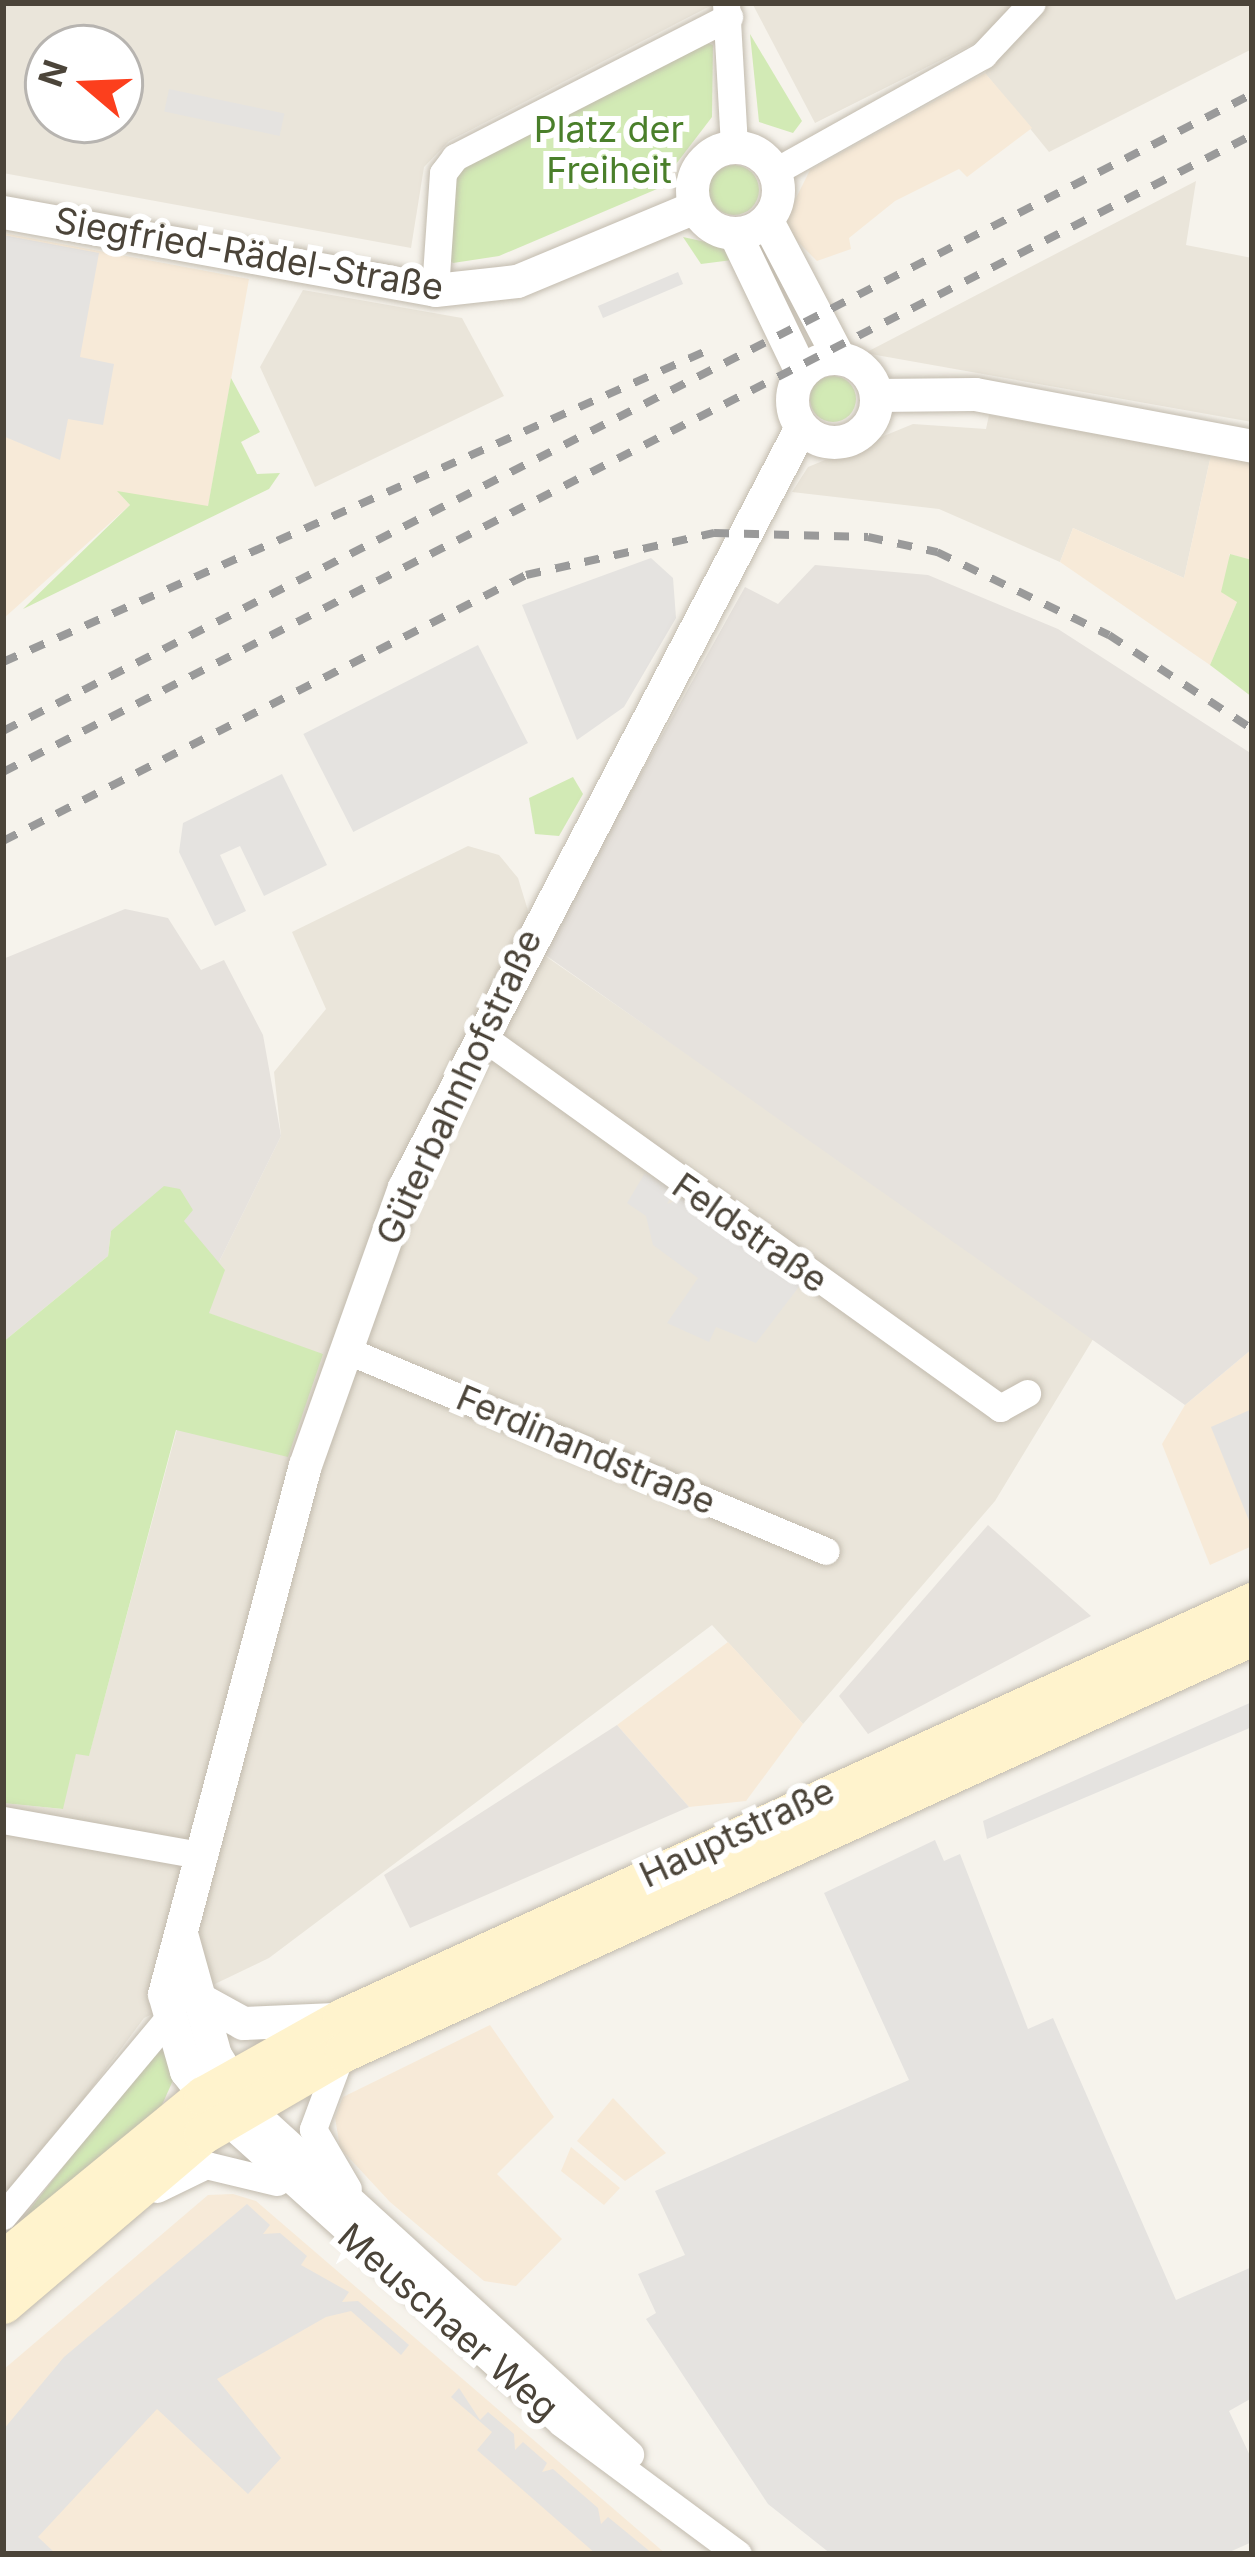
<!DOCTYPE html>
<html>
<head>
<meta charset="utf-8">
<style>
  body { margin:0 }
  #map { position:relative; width:1255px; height:2557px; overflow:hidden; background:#f6f3ec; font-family:Inter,sans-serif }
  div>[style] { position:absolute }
  .residential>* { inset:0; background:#eae5da }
  .commercial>* { inset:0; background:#f7ead8 }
  .industrial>* { inset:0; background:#e6e2dd }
  .green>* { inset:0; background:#d2eab5 }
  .round { border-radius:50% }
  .parking>* { inset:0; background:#e5e3e0; transform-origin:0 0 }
  .roads { filter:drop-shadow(0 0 3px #c2bbae) drop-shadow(0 0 3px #c2bbae) }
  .minor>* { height:27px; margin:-13.5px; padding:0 13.5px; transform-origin:13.5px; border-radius:13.5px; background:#fff }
  .tertiary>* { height:33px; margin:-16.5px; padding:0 16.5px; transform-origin:16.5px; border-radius:16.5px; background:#fff }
  .tertiary>.ring { margin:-16.5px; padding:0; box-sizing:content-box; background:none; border:33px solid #fff; border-radius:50% }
  .secondary>* { height:39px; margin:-19.5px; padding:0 19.5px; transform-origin:19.5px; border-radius:19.5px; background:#fff3cd }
  .rail>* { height:8px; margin-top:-4px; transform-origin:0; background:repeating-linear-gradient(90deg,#9a9a9a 0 15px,transparent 0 30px) }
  span { translate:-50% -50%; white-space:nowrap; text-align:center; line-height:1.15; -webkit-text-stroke:12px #fff; paint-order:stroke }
  .park-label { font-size:36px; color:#4a7f2a }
  .street-label { font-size:36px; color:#4b4439 }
  .frame { position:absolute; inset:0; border:6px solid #4b4439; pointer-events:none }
  .north { position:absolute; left:24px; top:24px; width:120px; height:120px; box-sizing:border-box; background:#fff; border:3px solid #b7b4b0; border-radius:50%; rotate:289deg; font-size:33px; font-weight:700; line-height:48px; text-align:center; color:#4b4439 }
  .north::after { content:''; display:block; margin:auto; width:42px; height:54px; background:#fc3f1d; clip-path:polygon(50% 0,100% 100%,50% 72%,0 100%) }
</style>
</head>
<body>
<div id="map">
  <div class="residential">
    <i style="clip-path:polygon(evenodd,3px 3px,716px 3px,449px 141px,424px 167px,411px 248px,3px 173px,3px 3px,48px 48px,120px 48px,120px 120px,48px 120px,48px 48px)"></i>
    <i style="clip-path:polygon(752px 3px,1019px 3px,985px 38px,815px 123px)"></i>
    <i style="clip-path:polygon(1046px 3px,1252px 3px,1252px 49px,1049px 152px,985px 73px)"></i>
    <i style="clip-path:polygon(1196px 181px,1186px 245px,1252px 258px,1252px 422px,865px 353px)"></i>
    <i style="clip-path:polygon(303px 290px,462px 318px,504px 396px,315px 487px,260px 367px)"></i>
    <i style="clip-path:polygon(989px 415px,1211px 455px,1184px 578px,1073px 528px,1060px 562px,939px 509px,792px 492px,808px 467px,913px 424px,986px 429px)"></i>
    <i style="clip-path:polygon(468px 846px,499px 855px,518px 878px,541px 953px,1095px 1336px,995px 1501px,803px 1724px,712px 1625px,269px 1958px,144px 2018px,3px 2207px,3px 1803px,62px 1809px,76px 1753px,89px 1755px,177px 1429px,322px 1355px,208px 1313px,217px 1266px,281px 1136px,274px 1072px,326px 1009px,292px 932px)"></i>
  </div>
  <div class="commercial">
    <i style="clip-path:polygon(985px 73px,1032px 128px,967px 177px,959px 169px,895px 201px,849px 238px,851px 249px,817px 261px,782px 226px,810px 170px)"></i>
    <i style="clip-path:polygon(3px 233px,249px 279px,208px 507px,119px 493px,130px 505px,3px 619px)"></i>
    <i style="clip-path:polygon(1211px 455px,1252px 463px,1252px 560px,1229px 554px,1237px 602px,1210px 665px,1060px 562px,1073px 528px,1184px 578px)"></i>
    <i style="clip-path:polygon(1252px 1349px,1252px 1546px,1210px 1565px,1162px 1444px,1185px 1405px)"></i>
    <i style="clip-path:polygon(728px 1642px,803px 1724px,746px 1801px,689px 1807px,617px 1725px)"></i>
    <i style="clip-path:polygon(490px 2025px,554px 2117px,497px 2174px,562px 2239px,516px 2286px,484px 2281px,390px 2202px,340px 2148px,335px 2117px,343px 2097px)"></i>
    <i style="clip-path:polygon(613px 2098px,666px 2153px,625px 2181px,577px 2141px)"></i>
    <i style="clip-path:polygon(571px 2147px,620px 2188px,604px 2205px,561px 2171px)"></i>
    <i style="clip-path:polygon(233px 2194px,256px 2201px,666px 2554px,3px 2554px,3px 2370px,208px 2195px)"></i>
  </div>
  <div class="industrial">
    <i style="clip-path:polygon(815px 565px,928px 575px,1058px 629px,1252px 754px,1252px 1349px,1185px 1405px,541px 952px,745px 587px,778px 604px)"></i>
    <i style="clip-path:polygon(125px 909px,168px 918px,201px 970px,224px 960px,263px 1035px,281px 1136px,217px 1266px,183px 1220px,193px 1209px,111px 1231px,108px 1256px,3px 1342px,3px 959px)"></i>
    <i style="clip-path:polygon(988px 1525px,1091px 1616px,868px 1734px,839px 1696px)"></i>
    <i style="clip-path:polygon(617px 1725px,689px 1807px,410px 1928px,384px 1875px)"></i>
  </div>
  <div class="green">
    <i style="clip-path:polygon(750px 34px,802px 121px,793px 133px,759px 122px)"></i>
    <i style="clip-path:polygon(700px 40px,713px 45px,712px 117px,657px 189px,499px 256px,453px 263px,443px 253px,450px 178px,464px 159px)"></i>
    <i class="round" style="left:709px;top:165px;width:50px;height:50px"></i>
    <i style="clip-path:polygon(683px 237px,724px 246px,740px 259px,701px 264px)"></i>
    <i class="round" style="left:810px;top:376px;width:46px;height:46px"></i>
    <i style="clip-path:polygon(231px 378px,260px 432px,241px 442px,257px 474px,280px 473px,269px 489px,23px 609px,130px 505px,117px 491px,208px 506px)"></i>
    <i style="clip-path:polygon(1230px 554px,1252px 560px,1252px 697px,1210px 665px,1237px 602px,1221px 592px)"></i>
    <i style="clip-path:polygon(573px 777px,583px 794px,559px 836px,535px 834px,529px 798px)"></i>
    <i style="clip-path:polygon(164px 1186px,180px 1189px,193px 1210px,184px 1221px,225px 1270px,209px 1313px,323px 1354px,288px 1457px,176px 1430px,89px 1756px,76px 1754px,63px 1809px,3px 1803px,3px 1342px,108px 1256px,111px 1231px)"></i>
    <i style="clip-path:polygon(162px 2040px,174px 2078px,158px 2114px,3px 2244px)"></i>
  </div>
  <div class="parking">
    <i style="left:169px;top:89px;width:118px;height:23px;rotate:12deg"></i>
    <i style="clip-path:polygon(3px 235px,99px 253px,80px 357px,114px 364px,103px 425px,68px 419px,60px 460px,3px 436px)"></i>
    <i style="left:678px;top:272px;width:13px;height:87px;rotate:67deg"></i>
    <i style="clip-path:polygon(651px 558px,673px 578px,676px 618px,624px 707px,577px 740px,522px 605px)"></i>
    <i style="left:478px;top:645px;width:110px;height:196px;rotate:63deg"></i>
    <i style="clip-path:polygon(282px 774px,327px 865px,264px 896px,240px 846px,220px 855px,246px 911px,215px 926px,179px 852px,183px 823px)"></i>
    <i style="clip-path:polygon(645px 1173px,675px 1188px,667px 1204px,686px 1197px,801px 1284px,756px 1343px,716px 1327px,709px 1342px,667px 1323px,698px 1278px,653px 1245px,646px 1216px,627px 1203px)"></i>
    <i style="clip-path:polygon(1252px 1409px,1252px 1528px,1211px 1427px)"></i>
    <i style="clip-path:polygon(1252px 1702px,1252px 1727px,987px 1839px,983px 1821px)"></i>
    <i style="clip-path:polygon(935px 1840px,944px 1861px,960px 1854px,1028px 2029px,1053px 2018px,1176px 2300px,1252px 2267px,1252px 2398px,1229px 2411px,1252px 2460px,1252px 2542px,1225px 2554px,831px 2554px,768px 2504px,646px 2319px,656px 2313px,638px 2274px,685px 2255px,655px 2191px,909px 2080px,824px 1893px)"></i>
    <i style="clip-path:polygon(247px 2204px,270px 2225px,263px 2234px,280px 2233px,307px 2256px,301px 2265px,349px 2292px,342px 2302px,358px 2301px,409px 2345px,401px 2355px,351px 2311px,326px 2317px,217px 2379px,281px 2458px,248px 2494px,157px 2409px,38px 2537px,56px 2554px,3px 2554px,3px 2430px,64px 2357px)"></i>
    <i style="clip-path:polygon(459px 2388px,480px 2420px,488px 2412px,514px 2434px,515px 2450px,523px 2442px,547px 2463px,542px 2472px,553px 2469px,598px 2508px,601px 2524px,608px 2517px,653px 2554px,596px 2554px,477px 2450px,492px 2432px,451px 2397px)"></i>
  </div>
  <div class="roads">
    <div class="minor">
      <i style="left:726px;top:3px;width:144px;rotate:86.8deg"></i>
      <i style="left:774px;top:172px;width:240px;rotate:-29.2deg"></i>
      <i style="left:983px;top:55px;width:71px;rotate:-46.7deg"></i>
      <i style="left:435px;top:290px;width:117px;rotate:-86.1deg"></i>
      <i style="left:443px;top:173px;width:20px;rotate:-53deg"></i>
      <i style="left:455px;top:157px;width:308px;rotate:-27.1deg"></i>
      <i style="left:480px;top:1035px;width:640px;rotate:35.65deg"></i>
      <i style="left:1000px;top:1408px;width:31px;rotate:-29deg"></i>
      <i style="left:346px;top:1350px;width:520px;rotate:22.72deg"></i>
      <i style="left:3px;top:1820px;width:199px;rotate:10.1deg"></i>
      <i style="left:339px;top:2059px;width:75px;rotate:110.4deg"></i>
      <i style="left:313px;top:2129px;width:69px;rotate:59.7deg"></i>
      <i style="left:248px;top:2106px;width:517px;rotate:42.33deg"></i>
      <i style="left:225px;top:2120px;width:452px;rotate:42deg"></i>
      <i style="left:561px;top:2423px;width:220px;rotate:36.5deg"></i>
      <i style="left:157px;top:2189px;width:55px;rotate:-26.1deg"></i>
      <i style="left:206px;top:2165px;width:73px;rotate:13.5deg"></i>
      <i style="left:3px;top:2216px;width:256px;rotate:-50.1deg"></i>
    </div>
    <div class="tertiary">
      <i class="ring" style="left:692px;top:147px;width:53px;height:53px"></i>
      <i style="left:3px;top:212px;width:439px;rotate:10.2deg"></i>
      <i style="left:435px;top:290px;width:82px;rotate:-6.3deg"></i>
      <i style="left:517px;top:281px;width:193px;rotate:-22.6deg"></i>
      <i style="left:767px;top:221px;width:155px;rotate:62.3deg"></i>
      <i style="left:735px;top:234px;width:154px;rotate:64.3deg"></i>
      <i class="ring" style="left:792px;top:358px;width:51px;height:51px"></i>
      <i style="left:876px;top:395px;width:99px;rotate:-0.6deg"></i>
      <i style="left:975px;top:394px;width:282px;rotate:10.6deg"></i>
      <i style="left:182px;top:1937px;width:123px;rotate:74.4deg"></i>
      <i style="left:215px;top:2055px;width:53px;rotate:58.1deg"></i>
      <i style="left:194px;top:1996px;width:56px;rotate:28.9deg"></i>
      <i style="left:243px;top:2023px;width:92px;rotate:-2.5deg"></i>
      <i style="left:220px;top:2114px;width:55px;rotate:-128.3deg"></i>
      <i style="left:186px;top:2071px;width:80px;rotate:-105.9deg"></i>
      <i style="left:164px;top:1994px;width:547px;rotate:-75.08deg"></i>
      <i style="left:305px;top:1465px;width:295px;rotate:-70.4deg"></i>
      <i style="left:404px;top:1187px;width:857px;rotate:-62.42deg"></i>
    </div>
    <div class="secondary">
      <i style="left:3px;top:2260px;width:259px;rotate:-39.4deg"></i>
      <i style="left:203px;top:2096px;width:159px;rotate:-29.3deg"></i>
      <i style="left:342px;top:2018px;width:1001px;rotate:-24.57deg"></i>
      <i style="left:3px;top:2304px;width:262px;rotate:-40.4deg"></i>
      <i style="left:203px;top:2134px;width:163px;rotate:-30.2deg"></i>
      <i style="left:344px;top:2052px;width:999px;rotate:-24.61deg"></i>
    </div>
  </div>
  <div class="rail">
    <i style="left:3px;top:662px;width:766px;rotate:-23.86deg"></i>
    <i style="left:3px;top:731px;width:1402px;rotate:-27.02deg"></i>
    <i style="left:3px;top:772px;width:1402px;rotate:-27.02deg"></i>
    <i style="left:3px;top:841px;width:587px;rotate:-26.96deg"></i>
    <i style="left:526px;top:575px;width:193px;rotate:-12.6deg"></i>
    <i style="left:714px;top:533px;width:154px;rotate:1.5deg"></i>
    <i style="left:868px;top:537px;width:71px;rotate:12.3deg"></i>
    <i style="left:937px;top:552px;width:191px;rotate:25.8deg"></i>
    <i style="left:1109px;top:635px;width:171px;rotate:33.3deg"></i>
  </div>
  <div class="park-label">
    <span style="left:609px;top:150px">Platz der<br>Freiheit</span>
  </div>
  <div class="street-label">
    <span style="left:249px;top:254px;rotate:10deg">Siegfried-Rädel-Straße</span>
    <span style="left:459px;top:1087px;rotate:-65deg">Güterbahnhofstraße</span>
    <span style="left:750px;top:1233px;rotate:35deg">Feldstraße</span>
    <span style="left:586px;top:1450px;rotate:23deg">Ferdinandstraße</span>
    <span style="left:737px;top:1833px;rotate:-25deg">Hauptstraße</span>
    <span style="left:448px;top:2322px;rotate:41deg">Meuschaer Weg</span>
  </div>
  <div class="frame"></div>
  <div class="north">N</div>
</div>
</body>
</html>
